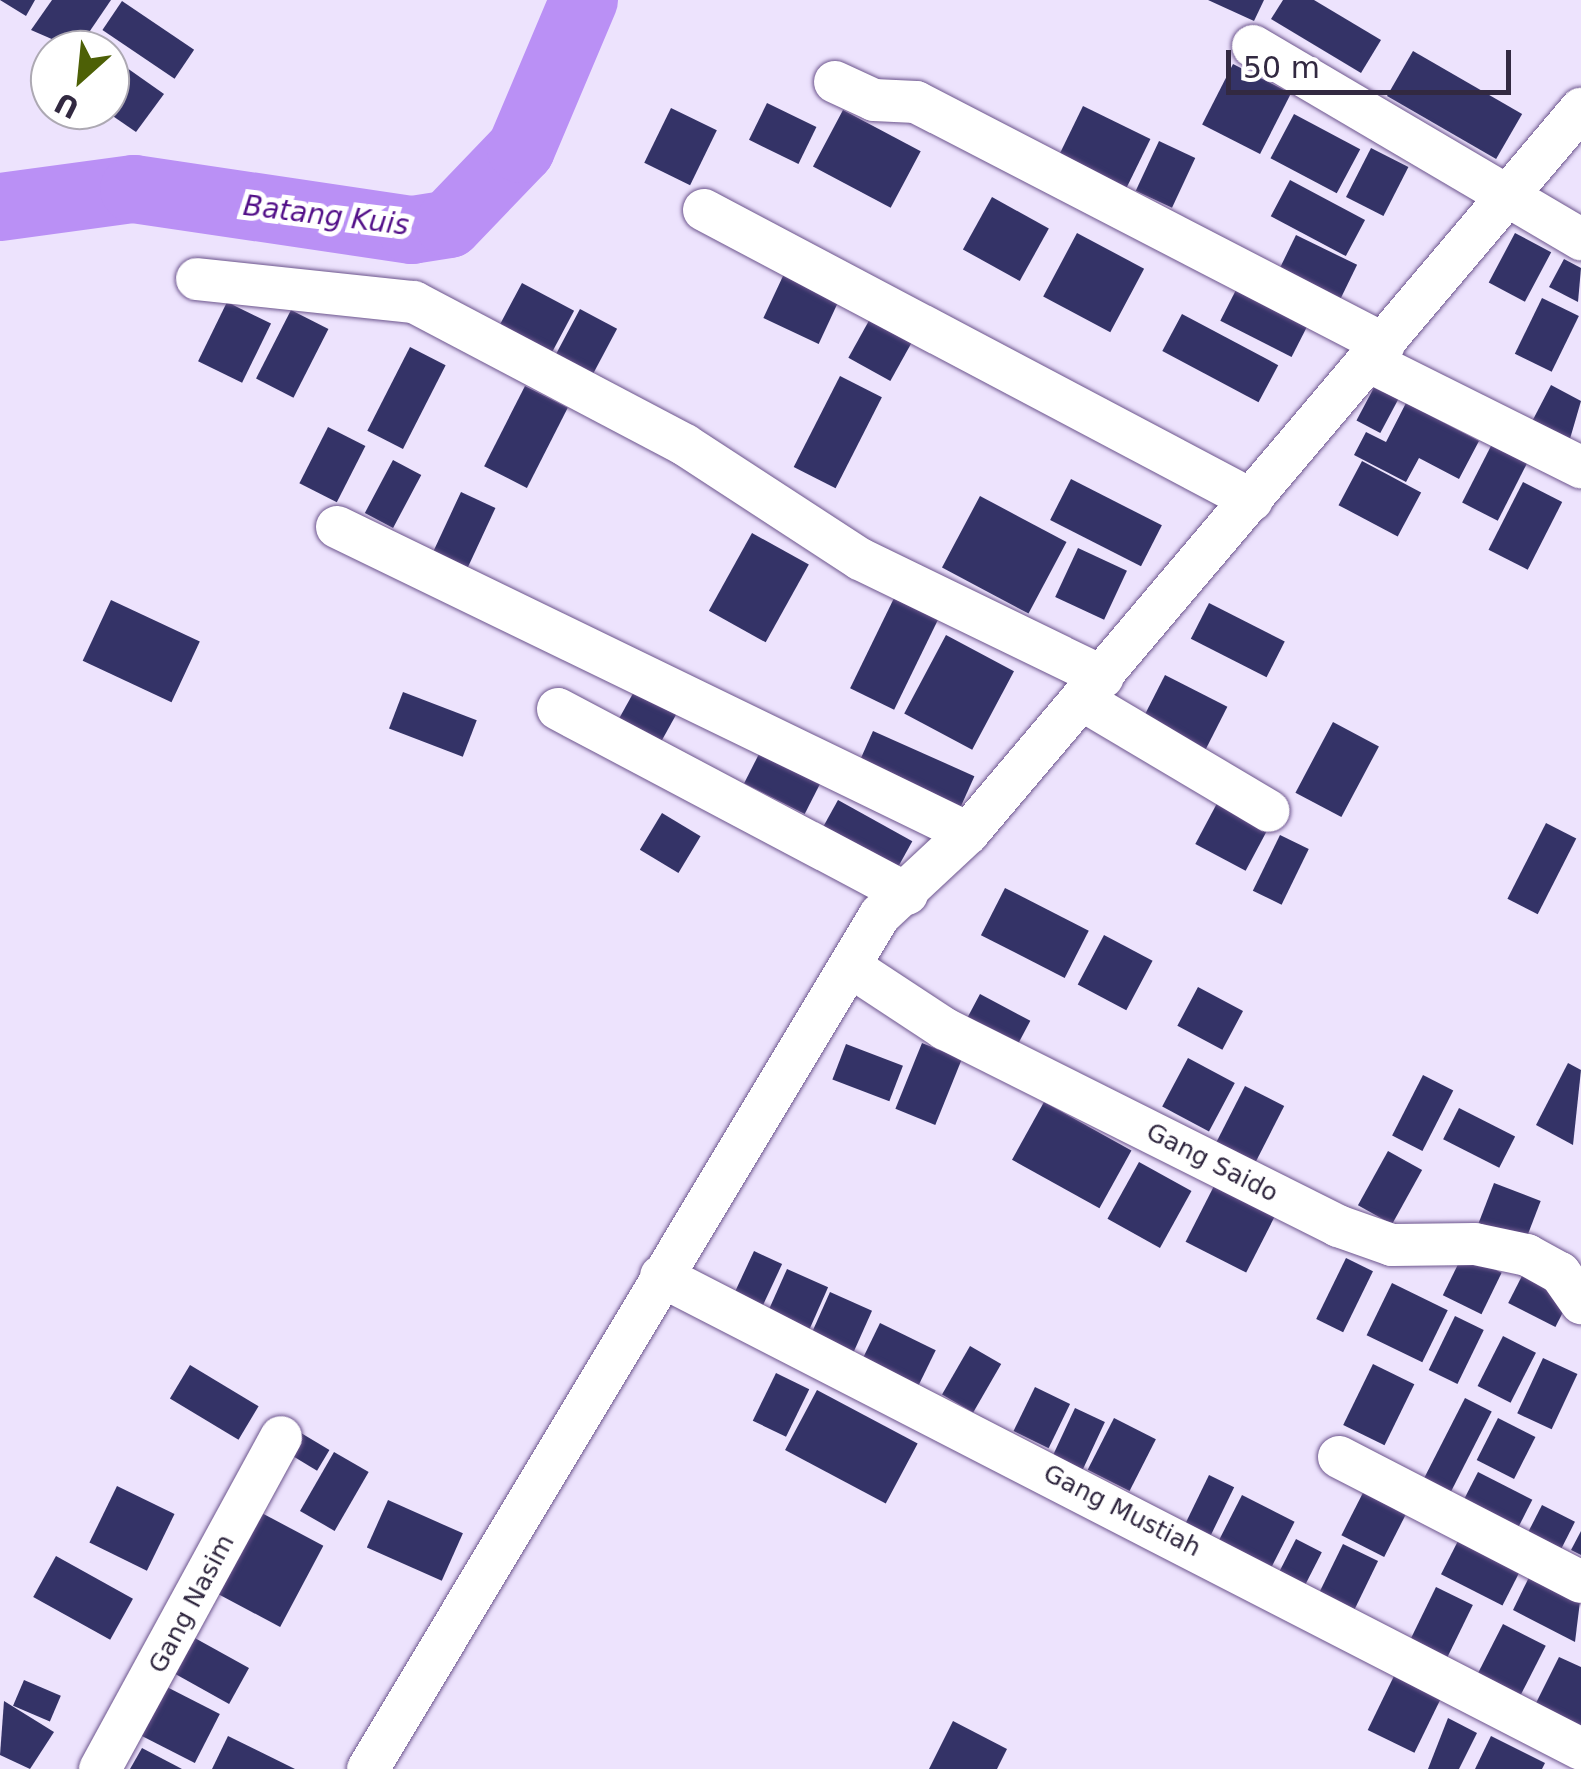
<!DOCTYPE html>
<html>
<head>
<meta charset="utf-8">
<style>
  body { margin:0 }
  #map { position:relative; width:1581px; height:1769px; overflow:hidden; background:#ede3fd; font-family:"DejaVu Sans",sans-serif }
  div>[style] { position:absolute }
  .river>* { height:68px; margin:-34px; padding:0 34px; transform-origin:34px; border-radius:34px; background:#ba90f5 }
  .building>* { inset:0; background:#343367; transform-origin:0 0 }
  .roads { filter:drop-shadow(0 0 2px #6c558d) drop-shadow(0 0 2px #6c558d) }
  .street>* { height:42px; margin:-21px; padding:0 21px; transform-origin:21px; border-radius:21px; background:#fff }
  span { translate:-50% -50%; white-space:nowrap; text-align:center; line-height:1.15; -webkit-text-stroke:10px #fff; paint-order:stroke }
  .street-label { font-size:25px; color:#322941 }
  .water-label { font-size:28px; color:#520f88; font-style:italic }
  .north { position:absolute; left:30px; top:30px; width:100px; height:100px; box-sizing:border-box; background:#fff; border:2px solid #ada9b3; border-radius:50%; rotate:207deg; font-size:28px; font-weight:700; line-height:40px; text-align:center; color:#322941 }
  .north::after { content:''; display:block; margin:auto; width:35px; height:45px; background:#4d6006; clip-path:polygon(50% 0,100% 100%,50% 72%,0 100%) }
  .scale { position:absolute; left:1226px; top:50px; width:285px; height:45px; box-sizing:border-box; border:5px solid #322941; border-top:0; padding-left:12px; font-size:30px; line-height:35px; white-space:nowrap; color:#322941; -webkit-text-stroke:8px #fff; paint-order:stroke }
</style>
</head>
<body>
<div id="map">
  <div class="river">
    <i style="left:0;top:207px;width:135px;rotate:-7.7deg"></i>
    <i style="left:134px;top:189px;width:281px;rotate:8.4deg"></i>
    <i style="left:412px;top:230px;width:37px;rotate:-9deg"></i>
    <i style="left:449px;top:224px;width:104px;rotate:-46.2deg"></i>
    <i style="left:521px;top:149px;width:162px;rotate:-67.1deg"></i>
  </div>
  <div class="building">
    <i style="clip-path:polygon(0 0,35px 0,26px 16px)"></i>
    <i style="clip-path:polygon(52px 0,111px 0,77px 50px,31px 30px)"></i>
    <i style="clip-path:polygon(1208px 0,1264px 0,1254px 21px)"></i>
    <i style="clip-path:polygon(1283px 0,1314px 0,1381px 40px,1361px 73px,1271px 19px)"></i>
    <i style="left:122px;top:1px;width:87px;height:35px;rotate:34deg"></i>
    <i style="left:1413px;top:51px;width:126px;height:52px;rotate:30deg"></i>
    <i style="clip-path:polygon(110px 56px,164px 94px,136px 132px,104px 110px)"></i>
    <i style="left:1233px;top:64px;width:65px;height:68px;rotate:27deg"></i>
    <i style="left:767px;top:103px;width:55px;height:41px;rotate:26deg"></i>
    <i style="left:1083px;top:106px;width:75px;height:55px;rotate:26deg"></i>
    <i style="left:671px;top:108px;width:51px;height:61px;rotate:26deg"></i>
    <i style="left:843px;top:110px;width:88px;height:64px;rotate:28deg"></i>
    <i style="left:1294px;top:114px;width:75px;height:50px;rotate:28deg"></i>
    <i style="left:1159px;top:141px;width:40px;height:55px;rotate:25deg"></i>
    <i style="left:1371px;top:148px;width:42px;height:55px;rotate:27deg"></i>
    <i style="left:1290px;top:180px;width:85px;height:41px;rotate:28deg"></i>
    <i style="left:992px;top:197px;width:65px;height:60px;rotate:29deg"></i>
    <i style="left:1077px;top:233px;width:76px;height:72px;rotate:28deg"></i>
    <i style="left:1515px;top:233px;width:41px;height:56px;rotate:28deg"></i>
    <i style="left:1296px;top:235px;width:68px;height:49px;rotate:26deg"></i>
    <i style="clip-path:polygon(1564px 259px,1581px 268px,1578px 302px,1549px 287px)"></i>
    <i style="left:790px;top:261px;width:61px;height:63px;rotate:25deg"></i>
    <i style="left:522px;top:283px;width:59px;height:56px;rotate:28deg"></i>
    <i style="left:1238px;top:286px;width:80px;height:39px;rotate:27deg"></i>
    <i style="left:1542px;top:298px;width:41px;height:62px;rotate:26deg"></i>
    <i style="left:227px;top:302px;width:49px;height:66px;rotate:26deg"></i>
    <i style="left:876px;top:308px;width:48px;height:57px;rotate:29deg"></i>
    <i style="left:580px;top:309px;width:42px;height:57px;rotate:28deg"></i>
    <i style="left:291px;top:310px;width:42px;height:77px;rotate:27deg"></i>
    <i style="left:1182px;top:314px;width:109px;height:42px;rotate:28deg"></i>
    <i style="left:410px;top:347px;width:40px;height:94px;rotate:27deg"></i>
    <i style="left:840px;top:376px;width:47px;height:102px;rotate:27deg"></i>
    <i style="left:1379px;top:378px;width:27px;height:48px;rotate:28deg"></i>
    <i style="clip-path:polygon(1551px 385px,1581px 401px,1565px 456px,1525px 435px)"></i>
    <i style="left:525px;top:386px;width:48px;height:90px;rotate:27deg"></i>
    <i style="clip-path:polygon(1406px 403px,1479px 441px,1459px 479px,1419px 458px,1406px 482px,1354px 455px,1366px 432px,1386px 442px)"></i>
    <i style="left:328px;top:427px;width:42px;height:63px;rotate:27deg"></i>
    <i style="left:1493px;top:442px;width:40px;height:68px;rotate:27deg"></i>
    <i style="left:393px;top:460px;width:32px;height:60px;rotate:28deg"></i>
    <i style="left:1362px;top:461px;width:67px;height:50px;rotate:28deg"></i>
    <i style="left:1071px;top:479px;width:102px;height:46px;rotate:27deg"></i>
    <i style="left:1523px;top:482px;width:44px;height:76px;rotate:27deg"></i>
    <i style="left:461px;top:492px;width:38px;height:68px;rotate:25deg"></i>
    <i style="left:980px;top:496px;width:98px;height:81px;rotate:28deg"></i>
    <i style="left:752px;top:533px;width:65px;height:89px;rotate:29deg"></i>
    <i style="left:1078px;top:548px;width:54px;height:54px;rotate:25deg"></i>
    <i style="left:897px;top:592px;width:49px;height:107px;rotate:26deg"></i>
    <i style="left:111px;top:600px;width:98px;height:67px;rotate:25deg"></i>
    <i style="left:1209px;top:603px;width:85px;height:40px;rotate:27deg"></i>
    <i style="left:946px;top:635px;width:77px;height:89px;rotate:28deg"></i>
    <i style="left:1165px;top:675px;width:70px;height:51px;rotate:27deg"></i>
    <i style="left:636px;top:688px;width:48px;height:48px;rotate:29deg"></i>
    <i style="left:403px;top:692px;width:79px;height:39px;rotate:21deg"></i>
    <i style="left:1333px;top:722px;width:52px;height:80px;rotate:28deg"></i>
    <i style="left:873px;top:731px;width:111px;height:41px;rotate:24deg"></i>
    <i style="left:760px;top:752px;width:68px;height:35px;rotate:27deg"></i>
    <i style="left:1223px;top:792px;width:57px;height:59px;rotate:28deg"></i>
    <i style="left:838px;top:800px;width:85px;height:38px;rotate:29deg"></i>
    <i style="left:662px;top:813px;width:45px;height:43px;rotate:31deg"></i>
    <i style="left:1546px;top:823px;width:34px;height:85px;rotate:27deg"></i>
    <i style="left:1280px;top:835px;width:32px;height:62px;rotate:26deg"></i>
    <i style="left:1005px;top:888px;width:94px;height:53px;rotate:27deg"></i>
    <i style="left:1104px;top:935px;width:55px;height:56px;rotate:28deg"></i>
    <i style="left:1198px;top:987px;width:51px;height:44px;rotate:28deg"></i>
    <i style="left:980px;top:994px;width:57px;height:33px;rotate:28deg"></i>
    <i style="left:922px;top:1043px;width:43px;height:71px;rotate:22deg"></i>
    <i style="left:846px;top:1044px;width:61px;height:38px;rotate:21deg"></i>
    <i style="left:1188px;top:1058px;width:53px;height:55px;rotate:28deg"></i>
    <i style="clip-path:polygon(1568px 1063px,1581px 1070px,1573px 1145px,1536px 1125px)"></i>
    <i style="left:1423px;top:1075px;width:34px;height:68px;rotate:27deg"></i>
    <i style="left:1245px;top:1086px;width:44px;height:64px;rotate:27deg"></i>
    <i style="left:1044px;top:1102px;width:100px;height:66px;rotate:29deg"></i>
    <i style="left:1459px;top:1108px;width:63px;height:35px;rotate:27deg"></i>
    <i style="left:1388px;top:1151px;width:39px;height:62px;rotate:29deg"></i>
    <i style="left:1139px;top:1162px;width:60px;height:65px;rotate:29deg"></i>
    <i style="left:1216px;top:1182px;width:68px;height:67px;rotate:27deg"></i>
    <i style="left:1494px;top:1183px;width:50px;height:45px;rotate:21deg"></i>
    <i style="left:754px;top:1251px;width:31px;height:51px;rotate:25deg"></i>
    <i style="left:1463px;top:1254px;width:43px;height:46px;rotate:26deg"></i>
    <i style="left:1346px;top:1258px;width:30px;height:68px;rotate:26deg"></i>
    <i style="left:787px;top:1269px;width:45px;height:51px;rotate:24deg"></i>
    <i style="left:1525px;top:1270px;width:53px;height:37px;rotate:27deg"></i>
    <i style="left:1392px;top:1283px;width:62px;height:58px;rotate:26deg"></i>
    <i style="left:830px;top:1292px;width:46px;height:51px;rotate:24deg"></i>
    <i style="left:1455px;top:1316px;width:32px;height:60px;rotate:26deg"></i>
    <i style="left:880px;top:1323px;width:62px;height:43px;rotate:26deg"></i>
    <i style="left:1503px;top:1336px;width:37px;height:56px;rotate:27deg"></i>
    <i style="left:970px;top:1346px;width:36px;height:56px;rotate:30deg"></i>
    <i style="left:1543px;top:1358px;width:38px;height:61px;rotate:25deg"></i>
    <i style="left:1373px;top:1364px;width:46px;height:68px;rotate:26deg"></i>
    <i style="left:190px;top:1365px;width:80px;height:39px;rotate:31deg"></i>
    <i style="left:776px;top:1373px;width:37px;height:53px;rotate:26deg"></i>
    <i style="left:1035px;top:1387px;width:39px;height:49px;rotate:26deg"></i>
    <i style="left:817px;top:1390px;width:114px;height:68px;rotate:28deg"></i>
    <i style="left:1465px;top:1398px;width:30px;height:98px;rotate:27deg"></i>
    <i style="left:1075px;top:1408px;width:33px;height:54px;rotate:25deg"></i>
    <i style="left:1114px;top:1418px;width:47px;height:58px;rotate:27deg"></i>
    <i style="left:1498px;top:1418px;width:42px;height:47px;rotate:27deg"></i>
    <i style="left:296px;top:1430px;width:39px;height:24px;rotate:31deg"></i>
    <i style="left:334px;top:1452px;width:40px;height:68px;rotate:30deg"></i>
    <i style="left:1478px;top:1472px;width:61px;height:38px;rotate:27deg"></i>
    <i style="left:1209px;top:1475px;width:28px;height:53px;rotate:26deg"></i>
    <i style="left:1370px;top:1479px;width:48px;height:63px;rotate:27deg"></i>
    <i style="left:117px;top:1486px;width:64px;height:63px;rotate:26deg"></i>
    <i style="left:1242px;top:1495px;width:59px;height:51px;rotate:27deg"></i>
    <i style="left:388px;top:1500px;width:82px;height:52px;rotate:24deg"></i>
    <i style="left:1542px;top:1505px;width:37px;height:38px;rotate:27deg"></i>
    <i style="left:258px;top:1511px;width:74px;height:92px;rotate:28deg"></i>
    <i style="clip-path:polygon(1581px 1531px,1581px 1555px,1571px 1550px)"></i>
    <i style="left:1461px;top:1535px;width:69px;height:44px;rotate:27deg"></i>
    <i style="left:1296px;top:1539px;width:29px;height:36px;rotate:27deg"></i>
    <i style="left:1343px;top:1544px;width:39px;height:56px;rotate:26deg"></i>
    <i style="left:56px;top:1556px;width:88px;height:47px;rotate:29deg"></i>
    <i style="clip-path:polygon(1533px 1569px,1581px 1593px,1575px 1642px,1513px 1610px)"></i>
    <i style="left:1436px;top:1587px;width:41px;height:59px;rotate:26deg"></i>
    <i style="left:1503px;top:1624px;width:48px;height:60px;rotate:27deg"></i>
    <i style="left:193px;top:1637px;width:64px;height:41px;rotate:29deg"></i>
    <i style="clip-path:polygon(1559px 1657px,1581px 1667px,1581px 1728px,1535px 1705px)"></i>
    <i style="left:1394px;top:1676px;width:52px;height:60px;rotate:26deg"></i>
    <i style="left:24px;top:1680px;width:40px;height:28px;rotate:23deg"></i>
    <i style="left:161px;top:1684px;width:66px;height:55px;rotate:27deg"></i>
    <i style="clip-path:polygon(4px 1701px,54px 1732px,30px 1769px,0 1755px)"></i>
    <i style="clip-path:polygon(1448px 1718px,1477px 1733px,1459px 1769px,1428px 1769px)"></i>
    <i style="clip-path:polygon(953px 1721px,1007px 1749px,997px 1769px,929px 1769px)"></i>
    <i style="clip-path:polygon(228px 1736px,295px 1769px,212px 1769px)"></i>
    <i style="clip-path:polygon(1491px 1736px,1545px 1763px,1542px 1769px,1475px 1769px)"></i>
    <i style="clip-path:polygon(142px 1748px,182px 1769px,130px 1769px)"></i>
  </div>
  <div class="roads">
    <div class="street">
      <i style="left:1253px;top:46px;width:381px;rotate:30.5deg"></i>
      <i style="left:835px;top:82px;width:43px;rotate:24.8deg"></i>
      <i style="left:874px;top:100px;width:42px;rotate:2.7deg"></i>
      <i style="left:916px;top:102px;width:527px;rotate:27.34deg"></i>
      <i style="left:704px;top:210px;width:620px;rotate:27.89deg"></i>
      <i style="left:197px;top:279px;width:218px;rotate:6.1deg"></i>
      <i style="left:414px;top:302px;width:306px;rotate:27.8deg"></i>
      <i style="left:685px;top:445px;width:209px;rotate:33.1deg"></i>
      <i style="left:860px;top:559px;width:270px;rotate:25.9deg"></i>
      <i style="left:1370px;top:362px;width:236px;rotate:26.5deg"></i>
      <i style="left:337px;top:527px;width:701px;rotate:25.87deg"></i>
      <i style="left:1082px;top:700px;width:217px;rotate:30.7deg"></i>
      <i style="left:558px;top:709px;width:395px;rotate:27.9deg"></i>
      <i style="left:854px;top:969px;width:109px;rotate:33.4deg"></i>
      <i style="left:945px;top:1029px;width:440px;rotate:26.6deg"></i>
      <i style="left:1338px;top:1226px;width:57px;rotate:19.4deg"></i>
      <i style="left:1392px;top:1245px;width:83px;rotate:-0.7deg"></i>
      <i style="left:1475px;top:1244px;width:53px;rotate:11.9deg"></i>
      <i style="left:1527px;top:1255px;width:38px;rotate:29deg"></i>
      <i style="left:1560px;top:1273px;width:37px;rotate:55deg"></i>
      <i style="left:661px;top:1276px;width:1034px;rotate:27.21deg"></i>
      <i style="left:1339px;top:1457px;width:272px;rotate:27.3deg"></i>
      <i style="left:100px;top:1769px;width:378px;rotate:-61.4deg"></i>
      <i style="left:368px;top:1769px;width:996px;rotate:-59.06deg"></i>
      <i style="left:880px;top:915px;width:120px;rotate:-43deg"></i>
      <i style="left:968px;top:833px;width:949px;rotate:-49.75deg"></i>
    </div>
  </div>
  <div class="street-label">
    <span style="left:1212px;top:1163px;rotate:27deg">Gang Saido</span>
    <span style="left:1122px;top:1511px;rotate:27deg">Gang Mustiah</span>
    <span style="left:192px;top:1604px;rotate:-62deg">Gang Nasim</span>
  </div>
  <div class="water-label">
    <span style="left:326px;top:216px;rotate:7deg">Batang Kuis</span>
  </div>
  <div class="north">U</div>
  <div class="scale">50 m</div>
</div>
</body>
</html>
